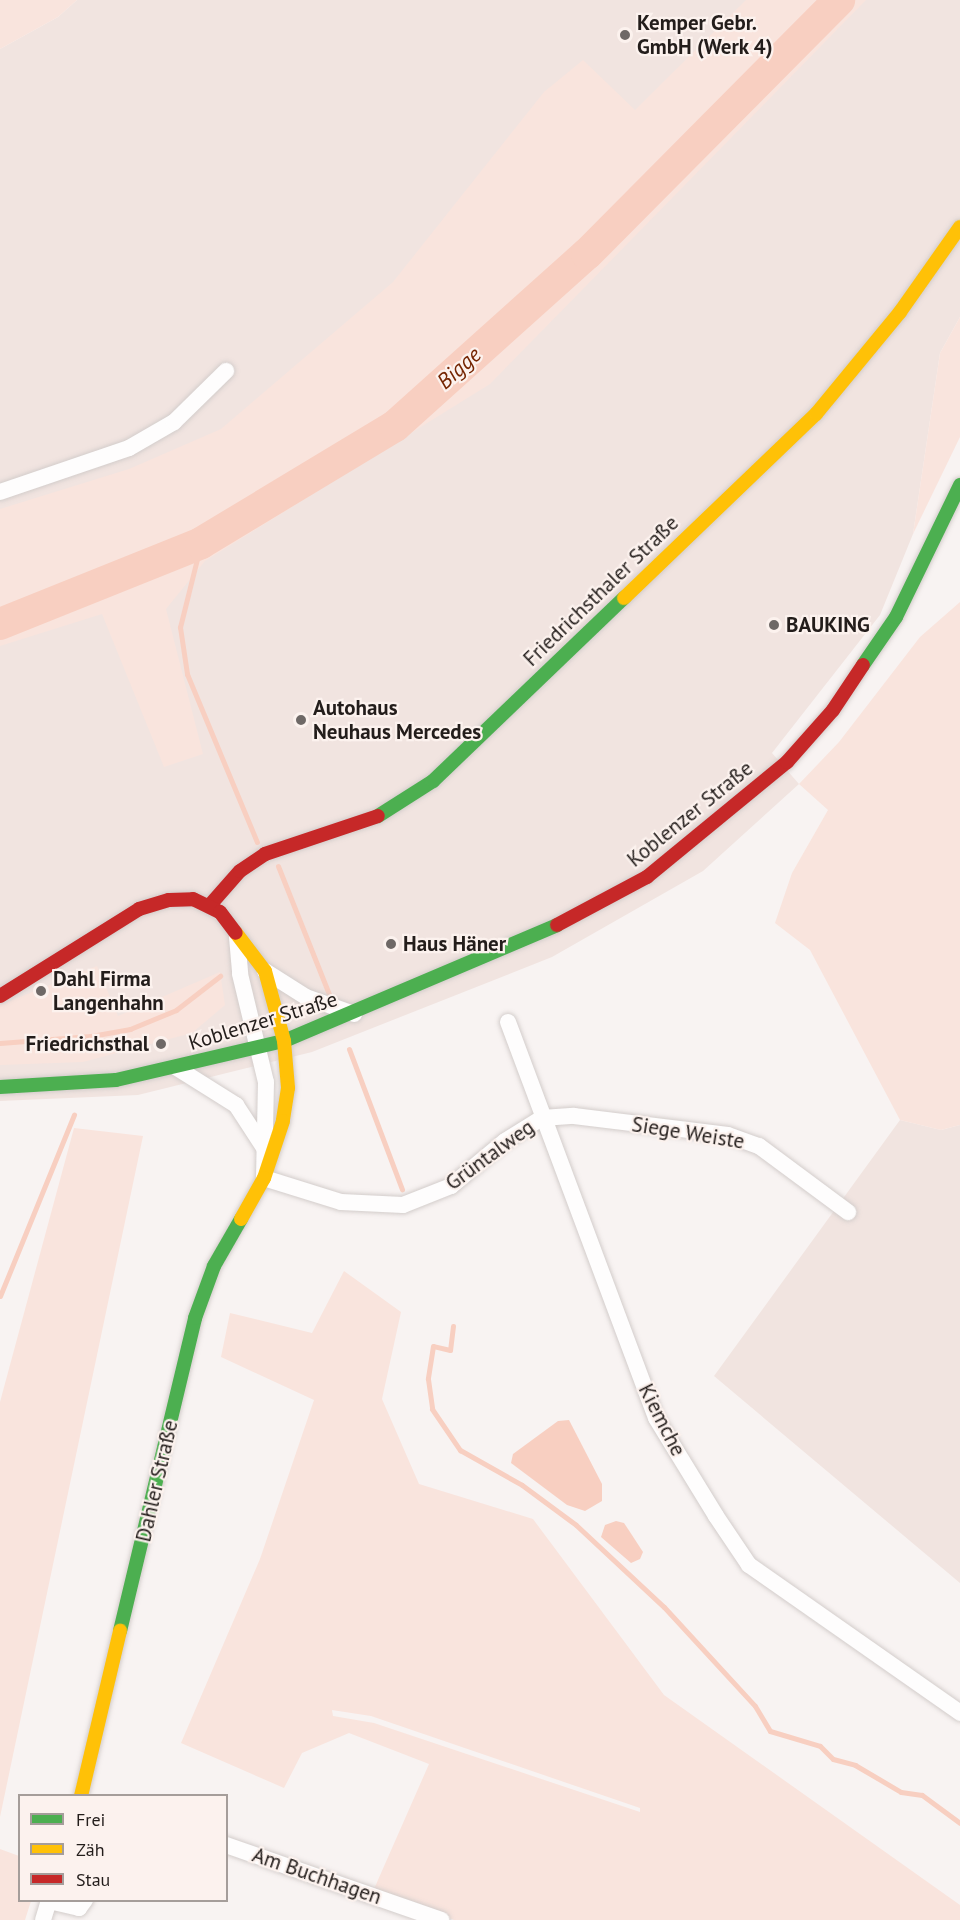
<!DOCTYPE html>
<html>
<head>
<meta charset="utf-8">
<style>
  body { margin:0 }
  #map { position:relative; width:960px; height:1920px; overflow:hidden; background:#f8f3f2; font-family:"PT Sans",sans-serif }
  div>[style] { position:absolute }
  .built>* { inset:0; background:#f1e4e0 }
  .green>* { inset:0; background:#f9e4dd }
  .water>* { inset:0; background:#f8cfc1 }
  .stream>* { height:5px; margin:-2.5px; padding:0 2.5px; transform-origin:2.5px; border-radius:2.5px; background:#f8cfc1 }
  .river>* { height:32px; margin:-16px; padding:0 16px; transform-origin:16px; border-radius:16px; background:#f8cfc1 }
  .roads { filter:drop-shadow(0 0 2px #d3cdcb) drop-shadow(0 0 2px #d3cdcb) }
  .street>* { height:16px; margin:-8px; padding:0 8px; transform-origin:8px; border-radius:8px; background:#fefdfd }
  .fast>* { height:14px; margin:-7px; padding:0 7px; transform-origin:7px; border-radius:7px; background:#4caf50 }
  .slow>* { height:14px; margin:-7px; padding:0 7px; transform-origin:7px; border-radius:7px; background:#ffc107 }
  .jam>* { height:14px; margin:-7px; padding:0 7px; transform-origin:7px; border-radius:7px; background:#c62828 }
  .dots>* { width:16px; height:16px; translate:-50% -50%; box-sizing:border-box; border:3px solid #fcf2ee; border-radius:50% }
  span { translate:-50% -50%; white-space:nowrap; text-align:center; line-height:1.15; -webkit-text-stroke:4.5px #fcf2ee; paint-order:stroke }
  .poi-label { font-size:21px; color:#231d1b; font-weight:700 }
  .left { translate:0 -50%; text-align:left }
  .right { translate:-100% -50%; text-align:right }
  .street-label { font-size:21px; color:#231d1b }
  .water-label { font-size:22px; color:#752502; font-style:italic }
  .legend { position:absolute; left:18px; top:1794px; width:210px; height:108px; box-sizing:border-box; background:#fcf2ee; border:2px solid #a59d9a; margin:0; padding:8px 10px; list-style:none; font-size:18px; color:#231d1b }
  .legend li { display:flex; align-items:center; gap:12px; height:30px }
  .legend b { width:30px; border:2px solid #a59d9a }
</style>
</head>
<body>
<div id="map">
  <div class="built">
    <i style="clip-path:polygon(77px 0,960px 0,960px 317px,940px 353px,913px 534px,880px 615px,772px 753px,799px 784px,703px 871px,552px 957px,312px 1052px,138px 1095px,0 1101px,0 49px,58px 17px)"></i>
    <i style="clip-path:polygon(900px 1120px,941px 1130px,960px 1125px,960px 1583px,714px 1376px)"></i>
  </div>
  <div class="green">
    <i style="clip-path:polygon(0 0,77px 0,58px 17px,0 49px)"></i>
    <i style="clip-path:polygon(746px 0,866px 0,490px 384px,205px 561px,166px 609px,203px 754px,164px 767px,102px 614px,0 646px,0 509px,129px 469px,221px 429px,393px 282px,544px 92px,583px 60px,635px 110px)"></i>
    <i style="clip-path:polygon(960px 317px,960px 437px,913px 534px,940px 353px)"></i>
    <i style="clip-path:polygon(960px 602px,960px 1125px,941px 1130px,900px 1120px,810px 950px,775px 923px,792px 873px,828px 810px,799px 784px,839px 742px,920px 637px)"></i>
    <i style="clip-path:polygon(97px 966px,118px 1016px,220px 972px,225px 1005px,192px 1033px,83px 1062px,0 1065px,0 1005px)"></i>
    <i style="clip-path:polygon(74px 1128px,143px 1136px,0 1817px,0 1402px)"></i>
    <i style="clip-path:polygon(evenodd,344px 1271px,401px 1312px,382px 1399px,419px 1484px,533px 1519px,664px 1695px,960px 1905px,960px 1920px,454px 1920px,374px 1889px,429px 1764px,349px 1733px,302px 1753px,284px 1788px,181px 1743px,260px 1559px,314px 1400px,221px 1357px,230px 1313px,312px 1333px,344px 1271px,332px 1710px,371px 1716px,640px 1808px,640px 1812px,374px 1723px,333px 1716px,332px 1710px)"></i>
    <i style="clip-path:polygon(0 1849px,19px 1856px,20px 1900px,31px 1901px,25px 1920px,0 1920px)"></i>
  </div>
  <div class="water">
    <i style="clip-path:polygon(569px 1420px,602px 1484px,602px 1501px,585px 1511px,567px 1505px,511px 1463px,513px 1454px,558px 1421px)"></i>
    <i style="clip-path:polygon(616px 1521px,624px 1523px,630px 1532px,643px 1552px,640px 1559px,631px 1563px,601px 1537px,605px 1525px)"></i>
  </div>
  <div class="stream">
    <i style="left:201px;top:543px;width:87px;rotate:104deg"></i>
    <i style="left:180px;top:627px;width:48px;rotate:81.5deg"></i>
    <i style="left:187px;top:674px;width:182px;rotate:67.4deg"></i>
    <i style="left:278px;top:866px;width:138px;rotate:68.3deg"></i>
    <i style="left:0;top:1043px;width:91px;rotate:-4.4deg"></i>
    <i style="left:93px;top:1045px;width:9px;rotate:-103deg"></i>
    <i style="left:91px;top:1036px;width:40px;rotate:-10deg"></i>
    <i style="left:130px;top:1029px;width:50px;rotate:-22.4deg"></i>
    <i style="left:176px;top:1010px;width:56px;rotate:-37.7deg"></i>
    <i style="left:349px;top:1049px;width:150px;rotate:69.3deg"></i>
    <i style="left:0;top:1296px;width:196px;rotate:-67.8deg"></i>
    <i style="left:453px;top:1326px;width:24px;rotate:97deg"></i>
    <i style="left:450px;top:1350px;width:17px;rotate:-167deg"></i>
    <i style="left:433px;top:1346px;width:33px;rotate:99deg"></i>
    <i style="left:428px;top:1379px;width:30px;rotate:82deg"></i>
    <i style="left:432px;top:1409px;width:50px;rotate:55.7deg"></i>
    <i style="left:460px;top:1450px;width:71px;rotate:29.4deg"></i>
    <i style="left:522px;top:1485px;width:67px;rotate:36.5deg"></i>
    <i style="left:576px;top:1525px;width:120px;rotate:43deg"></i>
    <i style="left:664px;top:1607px;width:134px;rotate:47.4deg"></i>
    <i style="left:755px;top:1706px;width:29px;rotate:59deg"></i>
    <i style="left:770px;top:1731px;width:52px;rotate:16.7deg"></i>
    <i style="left:820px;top:1746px;width:18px;rotate:45deg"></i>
    <i style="left:833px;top:1759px;width:23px;rotate:15deg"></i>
    <i style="left:855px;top:1765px;width:53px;rotate:30.4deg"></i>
    <i style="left:901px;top:1792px;width:21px;rotate:8deg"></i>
    <i style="left:922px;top:1795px;width:47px;rotate:36.4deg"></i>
  </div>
  <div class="river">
    <i style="left:0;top:624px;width:217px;rotate:-21.9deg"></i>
    <i style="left:201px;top:543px;width:227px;rotate:-31.1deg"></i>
    <i style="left:395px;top:426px;width:258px;rotate:-41.9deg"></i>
    <i style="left:587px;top:254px;width:358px;rotate:-45.2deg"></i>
  </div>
  <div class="roads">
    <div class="street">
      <i style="left:0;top:492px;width:136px;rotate:-18.8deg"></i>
      <i style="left:129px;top:448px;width:52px;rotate:-30deg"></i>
      <i style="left:174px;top:422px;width:73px;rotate:-44.4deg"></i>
      <i style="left:237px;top:937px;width:37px;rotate:85deg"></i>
      <i style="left:240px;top:974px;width:111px;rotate:76.5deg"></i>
      <i style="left:266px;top:1082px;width:96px;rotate:91.2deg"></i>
      <i style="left:264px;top:1178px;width:81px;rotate:17.3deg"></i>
      <i style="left:341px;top:1202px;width:62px;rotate:2.8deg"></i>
      <i style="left:403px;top:1205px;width:52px;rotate:-21.6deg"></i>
      <i style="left:451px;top:1186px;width:70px;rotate:-39.8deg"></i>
      <i style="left:505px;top:1141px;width:44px;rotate:-31.9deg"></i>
      <i style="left:265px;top:971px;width:49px;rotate:32.4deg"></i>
      <i style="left:306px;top:997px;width:51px;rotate:19.5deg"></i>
      <i style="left:508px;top:1022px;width:423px;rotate:69.5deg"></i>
      <i style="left:656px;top:1418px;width:115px;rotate:58.5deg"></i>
      <i style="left:716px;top:1516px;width:59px;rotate:56deg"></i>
      <i style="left:749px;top:1565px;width:258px;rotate:35deg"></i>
      <i style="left:177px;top:1068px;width:70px;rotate:32.1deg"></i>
      <i style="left:236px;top:1105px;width:51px;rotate:56.9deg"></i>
      <i style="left:542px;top:1118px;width:32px;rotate:-4deg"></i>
      <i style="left:574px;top:1116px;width:155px;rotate:7deg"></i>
      <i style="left:728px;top:1135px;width:33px;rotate:20deg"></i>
      <i style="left:759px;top:1146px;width:111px;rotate:36.6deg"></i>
      <i style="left:226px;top:1845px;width:228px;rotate:19.2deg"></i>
      <i style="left:49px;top:1901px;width:31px;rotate:13deg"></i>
      <i style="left:79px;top:1908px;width:10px;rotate:-53deg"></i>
      <i style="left:43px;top:1920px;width:21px;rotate:-73deg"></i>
    </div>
    <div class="fast">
      <i style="left:863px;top:665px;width:58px;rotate:-55.5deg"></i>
      <i style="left:896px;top:617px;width:147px;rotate:-64.1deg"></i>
      <i style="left:378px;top:816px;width:65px;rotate:-32.5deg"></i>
      <i style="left:433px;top:781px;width:265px;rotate:-43.8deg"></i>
      <i style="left:0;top:1087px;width:116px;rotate:-3.5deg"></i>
      <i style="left:116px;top:1080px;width:172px;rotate:-13.1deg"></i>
      <i style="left:284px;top:1041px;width:297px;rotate:-23deg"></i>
      <i style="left:120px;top:1631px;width:322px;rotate:-76.5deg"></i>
      <i style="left:195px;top:1318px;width:55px;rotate:-69.9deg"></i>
      <i style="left:214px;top:1266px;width:54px;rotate:-60.1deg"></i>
    </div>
    <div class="slow">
      <i style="left:624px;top:598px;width:266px;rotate:-43.8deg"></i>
      <i style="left:816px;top:414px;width:132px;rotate:-50.5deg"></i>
      <i style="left:900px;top:312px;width:104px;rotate:-54.8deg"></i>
      <i style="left:236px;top:933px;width:48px;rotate:52.7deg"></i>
      <i style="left:265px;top:971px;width:73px;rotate:74.8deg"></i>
      <i style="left:284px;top:1041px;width:47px;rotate:85.1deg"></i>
      <i style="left:288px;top:1088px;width:33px;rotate:99deg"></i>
      <i style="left:283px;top:1121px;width:60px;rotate:108.4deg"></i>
      <i style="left:264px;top:1178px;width:47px;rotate:119.3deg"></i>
      <i style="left:81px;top:1796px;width:170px;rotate:-76.7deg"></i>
    </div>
    <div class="jam">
      <i style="left:210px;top:905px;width:45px;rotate:-48.6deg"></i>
      <i style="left:240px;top:871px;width:30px;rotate:-34deg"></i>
      <i style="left:265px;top:854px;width:119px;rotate:-18.6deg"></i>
      <i style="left:557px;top:925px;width:102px;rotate:-28.1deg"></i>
      <i style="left:647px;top:877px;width:181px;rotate:-39.4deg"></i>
      <i style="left:787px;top:762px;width:69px;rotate:-48.5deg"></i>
      <i style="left:833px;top:710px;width:54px;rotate:-56.3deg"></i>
      <i style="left:0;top:996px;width:164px;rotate:-32deg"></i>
      <i style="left:139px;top:909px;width:31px;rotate:-17deg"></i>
      <i style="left:169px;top:900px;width:24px;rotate:-2deg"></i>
      <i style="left:193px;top:899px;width:30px;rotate:26deg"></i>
      <i style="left:220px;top:912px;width:26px;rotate:53deg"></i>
    </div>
  </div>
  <div class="dots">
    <i style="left:625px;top:35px;background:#6e6866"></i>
    <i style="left:774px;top:625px;background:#6e6866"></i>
    <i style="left:301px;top:720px;background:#6e6866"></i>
    <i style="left:391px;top:944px;background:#6e6866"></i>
    <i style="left:41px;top:991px;background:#6e6866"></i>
    <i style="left:161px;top:1044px;background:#6e6866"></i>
  </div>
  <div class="poi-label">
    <span class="left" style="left:637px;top:35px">Kemper Gebr.<br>GmbH (Werk 4)</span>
    <span class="left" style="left:786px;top:625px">BAUKING</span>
    <span class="left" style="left:313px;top:720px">Autohaus<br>Neuhaus Mercedes</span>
    <span class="left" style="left:403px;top:944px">Haus Häner</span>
    <span class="left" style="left:53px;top:991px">Dahl Firma<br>Langenhahn</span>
    <span class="right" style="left:149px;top:1044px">Friedrichsthal</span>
  </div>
  <div class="street-label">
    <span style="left:601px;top:591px;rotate:-44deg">Friedrichsthaler Straße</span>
    <span style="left:690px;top:814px;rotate:-39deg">Koblenzer Straße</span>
    <span style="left:263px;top:1021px;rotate:-17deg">Koblenzer Straße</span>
    <span style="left:688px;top:1133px;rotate:9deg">Siege Weiste</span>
    <span style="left:490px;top:1155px;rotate:-36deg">Grüntalweg</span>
    <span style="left:662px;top:1420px;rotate:63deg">Kiemche</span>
    <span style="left:157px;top:1481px;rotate:-77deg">Dahler Straße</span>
    <span style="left:317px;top:1876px;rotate:19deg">Am Buchhagen</span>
  </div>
  <div class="water-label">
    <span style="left:459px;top:368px;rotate:-42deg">Bigge</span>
  </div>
  <ul class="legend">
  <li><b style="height:8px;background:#4caf50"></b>Frei</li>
  <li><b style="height:8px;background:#ffc107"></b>Zäh</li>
  <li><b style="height:8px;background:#c62828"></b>Stau</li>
  </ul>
</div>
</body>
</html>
